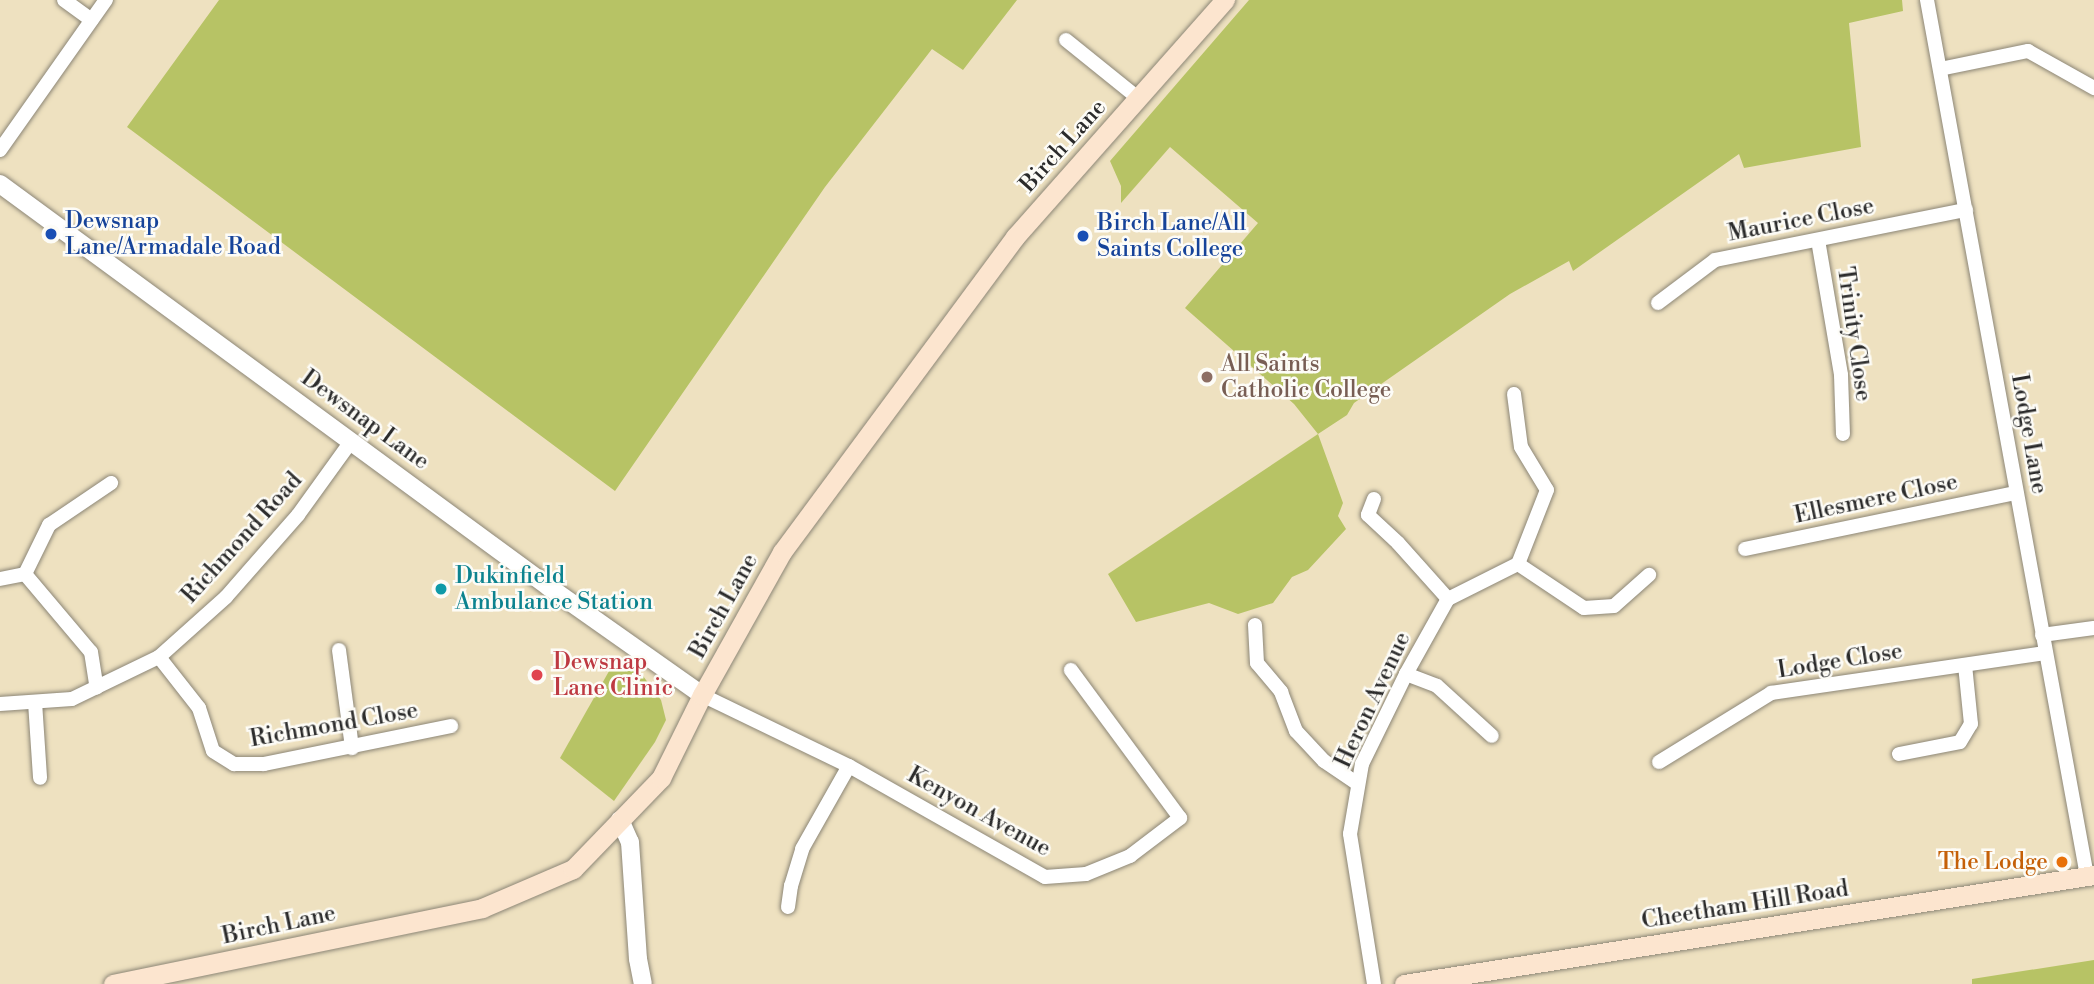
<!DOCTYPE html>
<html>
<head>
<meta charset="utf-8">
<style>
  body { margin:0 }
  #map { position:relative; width:2094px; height:984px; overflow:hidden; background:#eee1c0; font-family:"Libre Bodoni",serif }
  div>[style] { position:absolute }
  .green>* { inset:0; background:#b7c365 }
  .roads { filter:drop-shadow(0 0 2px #8c8676) drop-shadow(0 0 2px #8c8676) }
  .minor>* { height:14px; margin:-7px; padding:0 7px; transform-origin:7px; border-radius:7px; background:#fff }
  .tertiary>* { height:18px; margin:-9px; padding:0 9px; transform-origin:9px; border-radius:9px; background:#fff }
  .secondary>* { height:19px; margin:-9.5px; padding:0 9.5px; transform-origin:9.5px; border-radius:9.5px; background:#fce5cf }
  .dots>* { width:19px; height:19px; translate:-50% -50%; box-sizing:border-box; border:4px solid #fdfcf7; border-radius:50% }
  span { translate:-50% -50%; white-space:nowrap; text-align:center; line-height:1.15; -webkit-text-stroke:5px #fdfcf7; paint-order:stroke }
  .street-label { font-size:23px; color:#2b2b2b }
  .transit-label { font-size:23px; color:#164399 }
  .left { translate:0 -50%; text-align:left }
  .education-label { font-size:23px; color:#785e54 }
  .culture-label { font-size:23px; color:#0d838f }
  .health-label { font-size:23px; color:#be3a42 }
  .food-label { font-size:23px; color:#c56008 }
  .right { translate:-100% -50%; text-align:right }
</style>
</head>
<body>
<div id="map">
  <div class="green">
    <i style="clip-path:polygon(219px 0,1017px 0,963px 70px,932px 49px,825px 187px,615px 491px,127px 127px)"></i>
    <i style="clip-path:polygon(1249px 0,1902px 0,1903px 11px,1849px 23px,1861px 147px,1744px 168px,1739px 154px,1573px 271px,1569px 261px,1510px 294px,1354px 403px,1347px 415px,1318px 434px,1343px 503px,1338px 516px,1346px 529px,1308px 570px,1292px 577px,1273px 603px,1238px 614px,1209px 603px,1136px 622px,1108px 574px,1318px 434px,1294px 404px,1185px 308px,1258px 223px,1170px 147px,1121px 203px,1121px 186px,1110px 161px)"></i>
    <i style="clip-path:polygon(617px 657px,643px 676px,661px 700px,666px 720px,655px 742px,614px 801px,560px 758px)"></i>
    <i style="clip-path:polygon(2094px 960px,2094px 984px,1972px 984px,1972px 979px)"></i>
  </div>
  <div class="roads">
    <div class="minor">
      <i style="left:64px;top:0;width:34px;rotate:36deg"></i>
      <i style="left:1927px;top:0;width:890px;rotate:79.65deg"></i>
      <i style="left:1066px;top:40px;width:92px;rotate:38.9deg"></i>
      <i style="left:1940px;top:69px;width:90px;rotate:-11.6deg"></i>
      <i style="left:2028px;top:51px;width:76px;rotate:29.3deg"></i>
      <i style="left:0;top:150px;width:184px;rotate:-54.8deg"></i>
      <i style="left:1818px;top:240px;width:137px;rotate:80.3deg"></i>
      <i style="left:1841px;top:375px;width:59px;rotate:88.1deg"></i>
      <i style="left:1658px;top:303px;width:71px;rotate:-37deg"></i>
      <i style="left:1715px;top:260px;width:256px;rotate:-11.3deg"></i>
      <i style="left:1514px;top:394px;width:53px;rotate:82.5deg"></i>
      <i style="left:1521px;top:447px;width:50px;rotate:58.8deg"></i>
      <i style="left:1547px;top:490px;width:79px;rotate:111.4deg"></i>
      <i style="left:1374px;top:499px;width:17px;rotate:111deg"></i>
      <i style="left:1368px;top:515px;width:41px;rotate:43deg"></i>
      <i style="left:1398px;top:543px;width:75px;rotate:48.2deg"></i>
      <i style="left:1745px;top:549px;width:277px;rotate:-11.7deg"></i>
      <i style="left:1518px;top:564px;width:79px;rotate:33.7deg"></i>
      <i style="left:1584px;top:608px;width:30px;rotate:-4deg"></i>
      <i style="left:1614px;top:606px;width:47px;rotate:-41.5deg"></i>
      <i style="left:25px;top:574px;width:55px;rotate:-63.9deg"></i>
      <i style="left:49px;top:525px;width:75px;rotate:-34.1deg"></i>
      <i style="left:0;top:579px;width:25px;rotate:-11deg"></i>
      <i style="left:25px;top:574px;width:102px;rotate:49.8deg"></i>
      <i style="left:91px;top:652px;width:36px;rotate:81deg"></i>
      <i style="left:1255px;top:625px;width:38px;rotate:87deg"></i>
      <i style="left:1257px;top:663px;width:38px;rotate:50deg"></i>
      <i style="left:1281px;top:692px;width:42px;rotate:69deg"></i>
      <i style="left:1296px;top:731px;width:41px;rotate:47deg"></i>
      <i style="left:1324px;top:761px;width:41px;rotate:34.1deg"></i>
      <i style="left:2042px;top:635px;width:52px;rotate:-7.7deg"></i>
      <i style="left:339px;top:650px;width:99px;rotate:82.4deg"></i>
      <i style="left:159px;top:657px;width:65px;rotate:51.9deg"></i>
      <i style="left:199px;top:708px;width:45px;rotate:72deg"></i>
      <i style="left:213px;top:751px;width:25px;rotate:32deg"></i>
      <i style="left:234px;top:764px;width:30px"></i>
      <i style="left:264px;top:764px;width:191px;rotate:-11.5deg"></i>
      <i style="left:1406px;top:674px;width:33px;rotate:21deg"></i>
      <i style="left:1437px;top:686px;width:74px;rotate:42.3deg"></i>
      <i style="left:702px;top:695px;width:163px;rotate:25.8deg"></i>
      <i style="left:849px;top:766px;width:225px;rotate:29.5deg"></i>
      <i style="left:1045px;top:877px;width:41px;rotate:-4.2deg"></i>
      <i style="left:1086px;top:874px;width:48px;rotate:-22.2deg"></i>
      <i style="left:1130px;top:856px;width:63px;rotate:-37.2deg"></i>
      <i style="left:1180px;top:818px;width:184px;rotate:-126.4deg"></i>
      <i style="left:35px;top:702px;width:76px;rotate:86.2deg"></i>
      <i style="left:0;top:704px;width:72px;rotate:-4deg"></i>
      <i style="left:72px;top:699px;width:97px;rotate:-25.8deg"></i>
      <i style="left:159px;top:657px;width:90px;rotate:-41.8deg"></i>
      <i style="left:226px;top:597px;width:109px;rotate:-48.7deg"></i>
      <i style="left:298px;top:515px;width:92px;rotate:-54.2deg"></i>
      <i style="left:1899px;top:754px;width:62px;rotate:-11.1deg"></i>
      <i style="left:1960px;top:742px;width:21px;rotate:-59deg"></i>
      <i style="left:1971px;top:724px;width:59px;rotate:-95.8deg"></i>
      <i style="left:1659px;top:762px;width:132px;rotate:-31.6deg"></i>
      <i style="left:1771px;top:693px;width:277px;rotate:-8.3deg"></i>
      <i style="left:788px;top:907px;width:21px;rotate:-82deg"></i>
      <i style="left:791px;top:886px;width:39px;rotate:-73deg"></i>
      <i style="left:802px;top:849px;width:95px;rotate:-60.5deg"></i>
      <i style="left:1374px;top:984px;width:152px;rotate:-99.1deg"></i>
      <i style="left:1350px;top:834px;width:71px;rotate:-80.3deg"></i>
      <i style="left:1362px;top:764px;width:100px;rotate:-63.9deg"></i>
      <i style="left:1406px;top:674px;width:86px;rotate:-60.8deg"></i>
      <i style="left:1448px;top:599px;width:78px;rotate:-26.6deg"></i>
    </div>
    <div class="tertiary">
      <i style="left:0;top:184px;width:681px;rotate:36.28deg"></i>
      <i style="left:549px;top:587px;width:187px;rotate:35.2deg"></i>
      <i style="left:620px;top:820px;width:24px;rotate:66deg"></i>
      <i style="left:630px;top:842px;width:117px;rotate:86.1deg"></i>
      <i style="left:638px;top:959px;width:25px;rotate:79deg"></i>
    </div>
    <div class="secondary">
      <i style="left:113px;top:984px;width:377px;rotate:-11.6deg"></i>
      <i style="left:482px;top:908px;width:99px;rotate:-23.2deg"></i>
      <i style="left:573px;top:869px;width:127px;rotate:-46deg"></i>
      <i style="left:661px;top:778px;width:93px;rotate:-63.7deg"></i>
      <i style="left:702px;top:695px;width:164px;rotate:-60.8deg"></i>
      <i style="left:782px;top:552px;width:392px;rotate:-53.5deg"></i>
      <i style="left:1015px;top:237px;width:317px;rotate:-48.5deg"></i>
      <i style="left:1404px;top:984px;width:699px;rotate:-8.98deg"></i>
    </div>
  </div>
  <div class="dots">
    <i style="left:51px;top:234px;background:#1a4fb4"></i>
    <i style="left:1083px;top:236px;background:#1a4fb4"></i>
    <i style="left:1207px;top:377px;background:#8d6e63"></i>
    <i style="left:441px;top:589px;background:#0f9aa8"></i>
    <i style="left:537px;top:675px;background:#e0444e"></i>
    <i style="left:2062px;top:862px;background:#e8710a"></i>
  </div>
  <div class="street-label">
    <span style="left:1063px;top:146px;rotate:-48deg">Birch Lane</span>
    <span style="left:1801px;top:220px;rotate:-11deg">Maurice Close</span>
    <span style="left:1854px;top:334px;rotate:82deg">Trinity Close</span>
    <span style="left:365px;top:420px;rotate:36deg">Dewsnap Lane</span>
    <span style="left:2029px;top:434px;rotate:80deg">Lodge Lane</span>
    <span style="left:1876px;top:499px;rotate:-12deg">Ellesmere Close</span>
    <span style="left:242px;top:538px;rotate:-48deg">Richmond Road</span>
    <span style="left:724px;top:606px;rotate:-61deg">Birch Lane</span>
    <span style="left:1840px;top:661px;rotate:-9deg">Lodge Close</span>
    <span style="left:1373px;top:700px;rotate:-65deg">Heron Avenue</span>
    <span style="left:334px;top:725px;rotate:-10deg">Richmond Close</span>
    <span style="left:979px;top:812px;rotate:29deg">Kenyon Avenue</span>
    <span style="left:1745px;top:905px;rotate:-9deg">Cheetham Hill Road</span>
    <span style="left:279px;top:925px;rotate:-12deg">Birch Lane</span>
  </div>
  <div class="transit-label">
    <span class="left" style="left:65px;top:234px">Dewsnap<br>Lane/Armadale Road</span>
    <span class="left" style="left:1097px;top:236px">Birch Lane/All<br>Saints College</span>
  </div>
  <div class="education-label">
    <span class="left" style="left:1221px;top:377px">All Saints<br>Catholic College</span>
  </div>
  <div class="culture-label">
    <span class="left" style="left:455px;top:589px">Dukinfield<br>Ambulance Station</span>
  </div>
  <div class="health-label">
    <span class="left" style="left:553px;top:675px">Dewsnap<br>Lane Clinic</span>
  </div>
  <div class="food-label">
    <span class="right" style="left:2048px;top:862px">The Lodge</span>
  </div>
</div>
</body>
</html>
